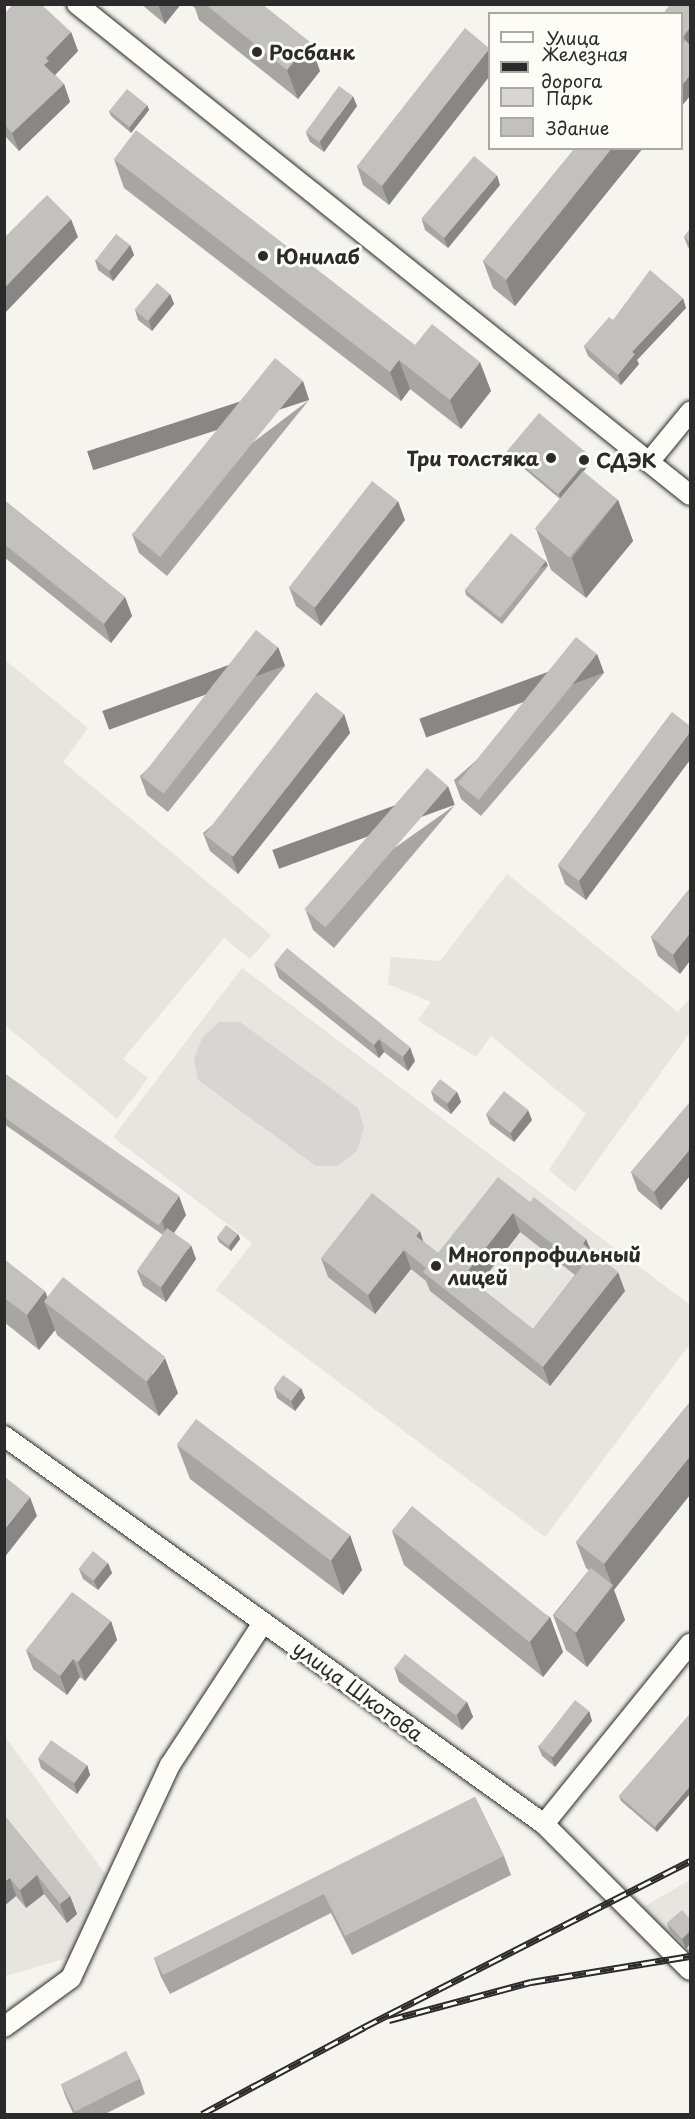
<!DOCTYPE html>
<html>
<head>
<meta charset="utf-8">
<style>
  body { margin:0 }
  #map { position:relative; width:695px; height:2119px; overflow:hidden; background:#f5f4ef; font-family:"Playpen Sans",sans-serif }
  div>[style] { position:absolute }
  .built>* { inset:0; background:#e6e5e0 }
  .green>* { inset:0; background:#d7d6d2 }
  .roads { filter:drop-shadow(0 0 2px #2b2b2b) drop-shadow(0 0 2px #2b2b2b) }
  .minor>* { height:20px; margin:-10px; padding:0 10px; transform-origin:10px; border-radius:10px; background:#fdfcf7 }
  .rail>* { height:7px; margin-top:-3.5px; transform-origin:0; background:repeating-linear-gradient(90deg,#fdfcf7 0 14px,#2b2b2b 0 28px); box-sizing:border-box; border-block:2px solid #2b2b2b }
  .wall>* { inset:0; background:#a7a6a3 }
  .shaded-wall>* { inset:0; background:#888785; transform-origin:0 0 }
  .building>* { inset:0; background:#c2c1be; transform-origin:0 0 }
  .dots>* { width:16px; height:16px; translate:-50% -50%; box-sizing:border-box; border:3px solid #fdfcf7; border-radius:50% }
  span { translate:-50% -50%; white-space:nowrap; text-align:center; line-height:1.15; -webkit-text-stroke:6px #fdfcf7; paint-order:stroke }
  .poi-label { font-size:20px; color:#2b2b2b; font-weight:700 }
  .left { translate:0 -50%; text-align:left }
  .right { translate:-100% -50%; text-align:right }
  .street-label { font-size:20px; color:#2b2b2b }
  .frame { position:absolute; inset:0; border:6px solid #2b2b2b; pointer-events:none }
  .legend { position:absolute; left:488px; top:12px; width:195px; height:138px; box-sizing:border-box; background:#fdfcf7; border:2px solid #a9a8a5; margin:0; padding:8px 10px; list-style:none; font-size:18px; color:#2b2b2b }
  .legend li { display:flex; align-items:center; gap:12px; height:30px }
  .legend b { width:30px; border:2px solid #a9a8a5 }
</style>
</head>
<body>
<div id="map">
  <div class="built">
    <i style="clip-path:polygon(4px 659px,88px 728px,63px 762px,271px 935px,250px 959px,224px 938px,123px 1059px,148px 1078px,117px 1119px,5px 1025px)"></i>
    <i style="clip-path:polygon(507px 874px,678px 1012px,690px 998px,690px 1032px,575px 1192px,549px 1170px,586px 1114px,491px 1036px,476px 1057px,426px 1026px,418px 1020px,431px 1002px,388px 984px,391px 957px,440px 961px)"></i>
    <i style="clip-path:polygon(242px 968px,690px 1305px,690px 1344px,545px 1537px,216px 1290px,252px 1243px,113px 1137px)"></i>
    <i style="clip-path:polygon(4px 1735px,106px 1875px,71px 1957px,5px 1976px)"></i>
    <i style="clip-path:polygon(690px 1880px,690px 1961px,643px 1907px)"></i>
  </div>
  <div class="green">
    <i style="clip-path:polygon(219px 1022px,240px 1022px,358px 1108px,364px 1127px,357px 1151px,338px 1166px,316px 1166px,198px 1080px,194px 1059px,202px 1038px)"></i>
  </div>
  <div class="roads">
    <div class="minor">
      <i style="left:77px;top:4px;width:785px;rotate:38.69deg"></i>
      <i style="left:4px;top:6px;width:3px;rotate:-45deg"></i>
      <i style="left:649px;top:462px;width:65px;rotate:-50.6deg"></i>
      <i style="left:4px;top:1436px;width:665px;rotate:35.7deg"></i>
      <i style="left:544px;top:1824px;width:206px;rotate:45deg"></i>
      <i style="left:544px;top:1824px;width:232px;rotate:-51deg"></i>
      <i style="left:4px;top:2027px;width:83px;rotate:-36.2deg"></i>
      <i style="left:71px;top:1978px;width:235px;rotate:-65.1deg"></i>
      <i style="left:170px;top:1765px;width:170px;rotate:-56.8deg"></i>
    </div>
  </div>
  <div class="rail">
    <i style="left:389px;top:2020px;width:147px;rotate:-15deg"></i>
    <i style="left:531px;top:1982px;width:161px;rotate:-9.3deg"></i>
    <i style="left:202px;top:2114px;width:184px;rotate:-28.2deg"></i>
    <i style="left:364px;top:2027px;width:366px;rotate:-27deg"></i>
  </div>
  <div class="wall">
    <i style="clip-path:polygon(141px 4px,181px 4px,165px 24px)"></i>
    <i style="clip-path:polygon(190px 4px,262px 4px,320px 71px,298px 99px,199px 20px,195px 8px)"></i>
    <i style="clip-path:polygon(690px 4px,681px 107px,681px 14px)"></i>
    <i style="clip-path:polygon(4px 14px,71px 32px,78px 51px,55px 75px,64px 84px,70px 102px,19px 151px,4px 135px)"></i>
    <i style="clip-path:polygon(489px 48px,389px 205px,363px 185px,357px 166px)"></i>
    <i style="clip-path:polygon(147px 105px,149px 110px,131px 133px,111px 116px,109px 111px)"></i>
    <i style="clip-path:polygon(357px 106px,324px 152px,310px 142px,306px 133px)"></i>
    <i style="clip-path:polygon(575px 148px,643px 148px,515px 306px,493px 288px,483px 261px)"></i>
    <i style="clip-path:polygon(114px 159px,415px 345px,491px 391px,461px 429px,410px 389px,401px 401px,124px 188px)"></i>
    <i style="clip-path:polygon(500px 185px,448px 248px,425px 230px,422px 220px)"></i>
    <i style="clip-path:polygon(690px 229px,690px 249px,688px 247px,684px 237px)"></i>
    <i style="clip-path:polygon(130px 245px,134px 255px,113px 281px,98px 270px,95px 260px)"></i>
    <i style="clip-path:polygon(170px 294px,174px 304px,152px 331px,138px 320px,135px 310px)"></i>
    <i style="clip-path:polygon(686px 308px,637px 360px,639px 364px,621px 385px,588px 356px,584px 346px,613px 320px)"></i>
    <i style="clip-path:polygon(309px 400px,167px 576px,139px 553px,132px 534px)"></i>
    <i style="clip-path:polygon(507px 451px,592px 461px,583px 472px,618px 500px,633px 541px,586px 598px,551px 570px,536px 529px,560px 499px,509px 456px)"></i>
    <i style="clip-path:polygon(4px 500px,125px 597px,132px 616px,111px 643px,4px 557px)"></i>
    <i style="clip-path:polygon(405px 520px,321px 626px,296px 606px,289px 587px)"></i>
    <i style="clip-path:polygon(548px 566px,502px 624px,466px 595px,465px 590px)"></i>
    <i style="clip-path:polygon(278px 647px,285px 666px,168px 812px,147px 795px,140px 776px)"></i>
    <i style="clip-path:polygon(597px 654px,604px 673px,481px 816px,461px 799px,454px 780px)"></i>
    <i style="clip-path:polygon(672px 712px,586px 900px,565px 884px,558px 865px)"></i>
    <i style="clip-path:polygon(344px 714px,350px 733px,238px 874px,210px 851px,203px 833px)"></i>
    <i style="clip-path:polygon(455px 805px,334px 948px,313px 930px,306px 911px)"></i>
    <i style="clip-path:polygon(690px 888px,680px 974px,658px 956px,651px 937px)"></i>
    <i style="clip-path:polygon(274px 964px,415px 1061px,408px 1071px,384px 1052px,379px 1058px,279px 978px)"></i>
    <i style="clip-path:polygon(4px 1073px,186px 1215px,174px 1233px,196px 1259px,166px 1302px,143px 1286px,137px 1271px,163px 1235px,4px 1124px)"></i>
    <i style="clip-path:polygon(431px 1091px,457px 1092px,461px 1102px,451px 1114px,434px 1101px)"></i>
    <i style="clip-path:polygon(690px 1102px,661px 1210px,638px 1191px,631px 1172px)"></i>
    <i style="clip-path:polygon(486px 1114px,532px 1120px,514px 1142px,490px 1124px)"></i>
    <i style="clip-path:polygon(evenodd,530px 1202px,586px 1239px,591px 1250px,625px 1291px,550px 1386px,430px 1291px,426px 1281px,411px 1269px,375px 1314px,328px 1277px,321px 1258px,424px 1242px,438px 1253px,530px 1202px,520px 1232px,575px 1275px,533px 1329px,478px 1286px,520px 1232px)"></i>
    <i style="clip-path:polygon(238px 1234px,240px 1239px,231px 1251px,219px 1242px,217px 1237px)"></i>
    <i style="clip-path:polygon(4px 1259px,47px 1297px,178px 1393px,159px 1416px,57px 1335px,55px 1330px,39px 1350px,4px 1322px)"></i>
    <i style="clip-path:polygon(274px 1388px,301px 1388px,305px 1398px,295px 1411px,277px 1398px)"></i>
    <i style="clip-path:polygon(690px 1402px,614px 1590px,625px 1620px,587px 1667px,566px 1650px,553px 1615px,589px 1570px,586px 1568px,576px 1542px)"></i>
    <i style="clip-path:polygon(177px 1445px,350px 1535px,362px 1570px,343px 1595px,190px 1479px)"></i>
    <i style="clip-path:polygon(392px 1531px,550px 1617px,563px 1652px,543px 1677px,404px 1565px)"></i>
    <i style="clip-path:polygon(108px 1563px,112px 1573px,98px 1590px,83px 1579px,79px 1569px)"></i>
    <i style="clip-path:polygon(111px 1621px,117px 1640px,85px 1681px,80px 1677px,67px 1695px,33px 1669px,26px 1650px)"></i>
    <i style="clip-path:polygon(394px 1667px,467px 1702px,473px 1717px,462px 1730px,399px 1682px)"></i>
    <i style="clip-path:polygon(589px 1711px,592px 1721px,555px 1767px,542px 1756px,538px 1746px)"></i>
    <i style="clip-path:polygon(690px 1714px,657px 1832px,621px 1801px,619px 1796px)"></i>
    <i style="clip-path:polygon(38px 1758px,87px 1765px,90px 1775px,77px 1794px,41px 1768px)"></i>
    <i style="clip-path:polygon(475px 1797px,504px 1856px,511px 1875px,352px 1955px,331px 1913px,170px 1994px,161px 1977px,154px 1958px)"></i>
    <i style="clip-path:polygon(4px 1815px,70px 1896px,77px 1914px,67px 1923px,44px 1894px,26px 1908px,16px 1896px,4px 1906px)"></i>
    <i style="clip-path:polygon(690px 1919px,686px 1949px,670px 1933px,667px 1923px)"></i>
    <i style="clip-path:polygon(140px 2079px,145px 2094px,103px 2115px,74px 2115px,66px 2098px,61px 2084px)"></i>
  </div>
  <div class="shaded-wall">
    <i style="clip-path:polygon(158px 4px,181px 4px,165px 24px)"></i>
    <i style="clip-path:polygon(690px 27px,690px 55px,684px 36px)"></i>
    <i style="clip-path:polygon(71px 32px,78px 51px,54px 76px,44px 65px,46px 58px)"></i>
    <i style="clip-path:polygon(310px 42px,320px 71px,298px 99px,287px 70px)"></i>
    <i style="clip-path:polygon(489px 49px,489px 77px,389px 205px,382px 186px)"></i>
    <i style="clip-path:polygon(690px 75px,690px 96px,681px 107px,681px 86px)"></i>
    <i style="clip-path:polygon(64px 84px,70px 102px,19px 151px,12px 133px)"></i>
    <i style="clip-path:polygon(353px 96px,357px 106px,324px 152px,320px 142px)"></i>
    <i style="clip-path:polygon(147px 105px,149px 110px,131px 133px,129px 128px)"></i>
    <i style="clip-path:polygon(612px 148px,643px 148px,515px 306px,506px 280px)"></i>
    <i style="clip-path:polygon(497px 175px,500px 185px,448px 248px,444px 238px)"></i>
    <i style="clip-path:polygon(71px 219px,78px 237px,4px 314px,4px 288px)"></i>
    <i style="clip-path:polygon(130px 245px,134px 255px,113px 281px,109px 271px)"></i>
    <i style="clip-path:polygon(170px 294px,174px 304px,152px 331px,149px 321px)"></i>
    <i style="clip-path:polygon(683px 298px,686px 308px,637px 360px,639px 364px,621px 385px,618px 375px,632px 352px)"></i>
    <i style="clip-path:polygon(399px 360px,410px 389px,401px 401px,390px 372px)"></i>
    <i style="clip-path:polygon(480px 362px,491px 391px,461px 429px,450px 400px)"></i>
    <i style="left:303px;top:381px;width:20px;height:227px;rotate:72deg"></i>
    <i style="clip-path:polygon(591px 456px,592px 461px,561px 499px,559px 494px)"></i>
    <i style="clip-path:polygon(618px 500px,633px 541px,586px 598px,572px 558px)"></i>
    <i style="clip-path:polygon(398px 501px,405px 520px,321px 626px,314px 607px)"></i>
    <i style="left:546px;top:561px;width:5px;height:74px;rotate:68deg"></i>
    <i style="clip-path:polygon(125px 597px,132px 616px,111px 643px,104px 624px)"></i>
    <i style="left:278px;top:647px;width:20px;height:187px;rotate:70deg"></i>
    <i style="left:597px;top:654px;width:20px;height:189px;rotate:70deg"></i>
    <i style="clip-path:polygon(344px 714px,350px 733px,238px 874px,231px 855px)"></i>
    <i style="clip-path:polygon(690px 732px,690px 760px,586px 900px,579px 881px)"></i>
    <i style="left:448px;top:786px;width:20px;height:187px;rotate:70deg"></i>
    <i style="clip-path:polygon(690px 933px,690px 961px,680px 974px,673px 955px)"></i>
    <i style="clip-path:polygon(379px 1039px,384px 1052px,379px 1058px,374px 1045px)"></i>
    <i style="clip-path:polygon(410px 1047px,415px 1061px,408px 1071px,403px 1057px)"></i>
    <i style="clip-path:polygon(457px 1092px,461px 1102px,451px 1114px,447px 1104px)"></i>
    <i style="clip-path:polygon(528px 1110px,532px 1120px,514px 1142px,510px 1132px)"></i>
    <i style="clip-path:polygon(690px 1149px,690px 1176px,661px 1210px,654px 1192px)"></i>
    <i style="clip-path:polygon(179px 1196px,186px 1215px,169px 1240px,162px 1221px)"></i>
    <i style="clip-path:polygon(513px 1213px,520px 1232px,471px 1295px,464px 1276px)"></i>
    <i style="clip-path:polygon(420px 1231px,426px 1250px,416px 1236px)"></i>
    <i style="clip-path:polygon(238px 1234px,240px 1239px,231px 1251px,229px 1246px)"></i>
    <i style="clip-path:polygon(586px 1239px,593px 1258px,583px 1244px)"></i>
    <i style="clip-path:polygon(191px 1245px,196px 1259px,166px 1302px,161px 1288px)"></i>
    <i style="clip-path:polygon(404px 1250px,411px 1269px,375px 1314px,368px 1295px)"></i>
    <i style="clip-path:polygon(618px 1272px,625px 1291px,550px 1386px,543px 1367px)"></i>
    <i style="clip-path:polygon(45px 1291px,51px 1306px,44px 1301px,55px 1330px,39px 1350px,27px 1315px)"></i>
    <i style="clip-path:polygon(165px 1358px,178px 1393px,159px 1416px,147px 1382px)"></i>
    <i style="clip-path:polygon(301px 1388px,305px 1398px,295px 1411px,291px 1401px)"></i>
    <i style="clip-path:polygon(690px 1456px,690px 1495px,614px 1590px,625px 1620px,587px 1667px,575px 1632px,612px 1585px,604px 1564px)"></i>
    <i style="clip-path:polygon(30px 1497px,37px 1516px,4px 1558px,4px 1530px)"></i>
    <i style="clip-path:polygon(350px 1535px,362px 1570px,343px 1595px,331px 1560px)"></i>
    <i style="clip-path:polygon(108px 1563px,112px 1573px,98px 1590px,94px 1581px)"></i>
    <i style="clip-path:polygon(550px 1617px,563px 1652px,543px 1677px,530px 1642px)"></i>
    <i style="clip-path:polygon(111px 1621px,117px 1640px,85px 1681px,78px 1662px)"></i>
    <i style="clip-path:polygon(73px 1659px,80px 1677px,67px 1695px,60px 1676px)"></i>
    <i style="clip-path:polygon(467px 1702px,473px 1717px,462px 1730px,457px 1715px)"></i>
    <i style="clip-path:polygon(589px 1711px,592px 1721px,555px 1767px,551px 1757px)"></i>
    <i style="clip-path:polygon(87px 1765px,90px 1775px,77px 1794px,74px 1784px)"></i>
    <i style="clip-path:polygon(690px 1786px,690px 1794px,657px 1832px,655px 1827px)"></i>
    <i style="clip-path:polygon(37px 1875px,44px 1894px,26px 1908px,20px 1890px)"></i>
    <i style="clip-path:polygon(10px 1878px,16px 1896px,4px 1906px,4px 1882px)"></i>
    <i style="clip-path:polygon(70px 1896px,77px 1914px,67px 1923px,60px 1904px)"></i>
    <i style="clip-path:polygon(690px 1931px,690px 1944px,686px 1949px,682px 1939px)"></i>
  </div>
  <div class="building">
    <i style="clip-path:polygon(13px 4px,41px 4px,71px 32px,46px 58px,49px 61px,44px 65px,64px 84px,12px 133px,4px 124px,4px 14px)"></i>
    <i style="clip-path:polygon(205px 4px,262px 4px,310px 42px,287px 70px)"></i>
    <i style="clip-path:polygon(670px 4px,690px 4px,690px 27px,684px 36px,681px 34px,681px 14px,663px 14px)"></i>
    <i style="clip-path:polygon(465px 28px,489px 48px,489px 49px,382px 186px,357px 166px)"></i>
    <i style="clip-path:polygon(685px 40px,690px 45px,690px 75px,681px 86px,681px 45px)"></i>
    <i style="left:339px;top:86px;width:17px;height:57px;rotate:36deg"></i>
    <i style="left:127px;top:89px;width:26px;height:28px;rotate:39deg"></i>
    <i style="clip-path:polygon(136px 130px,415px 345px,432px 324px,480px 362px,450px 400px,399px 360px,390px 372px,114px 159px)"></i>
    <i style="clip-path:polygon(575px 148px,612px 148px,506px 280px,483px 261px)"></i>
    <i style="left:474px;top:156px;width:30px;height:82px;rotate:40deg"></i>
    <i style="clip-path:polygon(47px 195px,71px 219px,4px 288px,4px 238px)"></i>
    <i style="clip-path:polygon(690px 229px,690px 242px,684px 237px)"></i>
    <i style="left:116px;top:234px;width:18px;height:33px;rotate:38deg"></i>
    <i style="clip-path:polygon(650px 270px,683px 298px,632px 352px,635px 354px,618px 375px,584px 346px,609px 317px,613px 320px)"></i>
    <i style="left:157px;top:283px;width:17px;height:35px;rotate:40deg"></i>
    <i style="left:275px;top:358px;width:36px;height:227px;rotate:39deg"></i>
    <i style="left:539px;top:413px;width:67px;height:50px;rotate:40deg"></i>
    <i style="left:583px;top:471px;width:45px;height:75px;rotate:40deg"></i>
    <i style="left:372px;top:481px;width:33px;height:135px;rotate:38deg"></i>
    <i style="clip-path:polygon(4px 500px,125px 597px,104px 624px,4px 544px)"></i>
    <i style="left:511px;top:533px;width:45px;height:73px;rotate:39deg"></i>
    <i style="left:256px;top:630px;width:28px;height:186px;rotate:38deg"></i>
    <i style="left:576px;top:637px;width:27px;height:188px;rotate:39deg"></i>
    <i style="left:316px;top:692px;width:36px;height:181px;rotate:38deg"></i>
    <i style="clip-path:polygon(672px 712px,690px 726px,690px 732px,579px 881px,558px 865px)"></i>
    <i style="left:427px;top:768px;width:28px;height:187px;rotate:41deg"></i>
    <i style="clip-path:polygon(690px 888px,690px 933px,673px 955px,651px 937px)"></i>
    <i style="clip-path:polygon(287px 948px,410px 1047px,403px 1057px,379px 1039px,374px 1045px,274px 964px)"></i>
    <i style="left:4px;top:1073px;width:214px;height:36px;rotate:35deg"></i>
    <i style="left:440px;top:1079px;width:21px;height:15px;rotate:37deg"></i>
    <i style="left:504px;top:1091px;width:31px;height:29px;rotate:38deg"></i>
    <i style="clip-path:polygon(690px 1102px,690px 1149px,654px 1192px,631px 1172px)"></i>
    <i style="clip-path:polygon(evenodd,498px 1177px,530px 1202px,534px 1197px,586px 1239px,583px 1244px,618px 1272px,543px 1367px,423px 1272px,426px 1268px,404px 1250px,368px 1295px,321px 1258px,372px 1193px,420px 1231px,416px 1236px,438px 1253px,498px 1177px,513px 1213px,582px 1267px,533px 1329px,464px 1276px,513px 1213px)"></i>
    <i style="left:226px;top:1225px;width:15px;height:15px;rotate:37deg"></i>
    <i style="left:167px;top:1228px;width:29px;height:52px;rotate:35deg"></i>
    <i style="clip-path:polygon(4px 1259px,45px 1291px,27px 1315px,4px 1298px)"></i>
    <i style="left:63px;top:1277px;width:130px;height:31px;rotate:38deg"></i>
    <i style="left:283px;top:1375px;width:22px;height:16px;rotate:36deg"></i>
    <i style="clip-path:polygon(690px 1402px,690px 1456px,604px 1564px,576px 1542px)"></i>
    <i style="left:196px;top:1419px;width:193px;height:32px;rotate:37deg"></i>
    <i style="clip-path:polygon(4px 1476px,30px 1497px,4px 1530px)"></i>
    <i style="left:412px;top:1506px;width:177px;height:32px;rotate:39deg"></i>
    <i style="left:93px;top:1551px;width:19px;height:23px;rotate:39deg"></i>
    <i style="left:591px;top:1568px;width:28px;height:60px;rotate:38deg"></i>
    <i style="clip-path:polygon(72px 1592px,111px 1621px,78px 1662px,73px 1659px,60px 1676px,26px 1650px)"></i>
    <i style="left:405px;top:1654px;width:78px;height:17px;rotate:38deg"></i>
    <i style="left:575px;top:1700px;width:18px;height:59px;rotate:38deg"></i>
    <i style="clip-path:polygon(690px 1714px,690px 1786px,655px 1827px,619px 1796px)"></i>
    <i style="left:51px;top:1740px;width:44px;height:22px;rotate:35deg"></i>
    <i style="clip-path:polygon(475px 1797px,504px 1856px,345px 1936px,324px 1894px,163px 1975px,154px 1958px)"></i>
    <i style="clip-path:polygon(4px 1815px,70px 1896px,60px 1904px,37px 1875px,20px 1890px,10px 1878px,4px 1882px)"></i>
    <i style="clip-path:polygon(682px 1910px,690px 1919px,690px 1931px,682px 1939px,667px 1923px)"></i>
    <i style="left:126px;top:2051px;width:31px;height:73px;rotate:63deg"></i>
  </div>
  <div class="dots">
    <i style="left:257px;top:52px;background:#2b2b2b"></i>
    <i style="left:263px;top:256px;background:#2b2b2b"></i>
    <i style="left:551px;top:458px;background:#2b2b2b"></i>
    <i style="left:584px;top:460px;background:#2b2b2b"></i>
    <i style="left:436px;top:1266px;background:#2b2b2b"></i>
  </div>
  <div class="poi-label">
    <span class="left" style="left:269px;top:52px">Росбанк</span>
    <span class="left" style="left:276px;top:256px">Юнилаб</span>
    <span class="right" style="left:539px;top:458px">Три толстяка</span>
    <span class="left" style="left:596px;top:460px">СДЭК</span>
    <span class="left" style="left:448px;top:1266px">Многопрофильный<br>лицей</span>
  </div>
  <div class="street-label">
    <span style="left:358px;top:1691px;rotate:36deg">улица Шкотова</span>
  </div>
  <div class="frame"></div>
  <ul class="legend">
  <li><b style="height:8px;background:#fdfcf7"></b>Улица</li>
  <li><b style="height:8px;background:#2b2b2b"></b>Железная дорога</li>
  <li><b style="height:16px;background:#d7d6d2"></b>Парк</li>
  <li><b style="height:16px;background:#c2c1be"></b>Здание</li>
  </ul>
</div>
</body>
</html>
